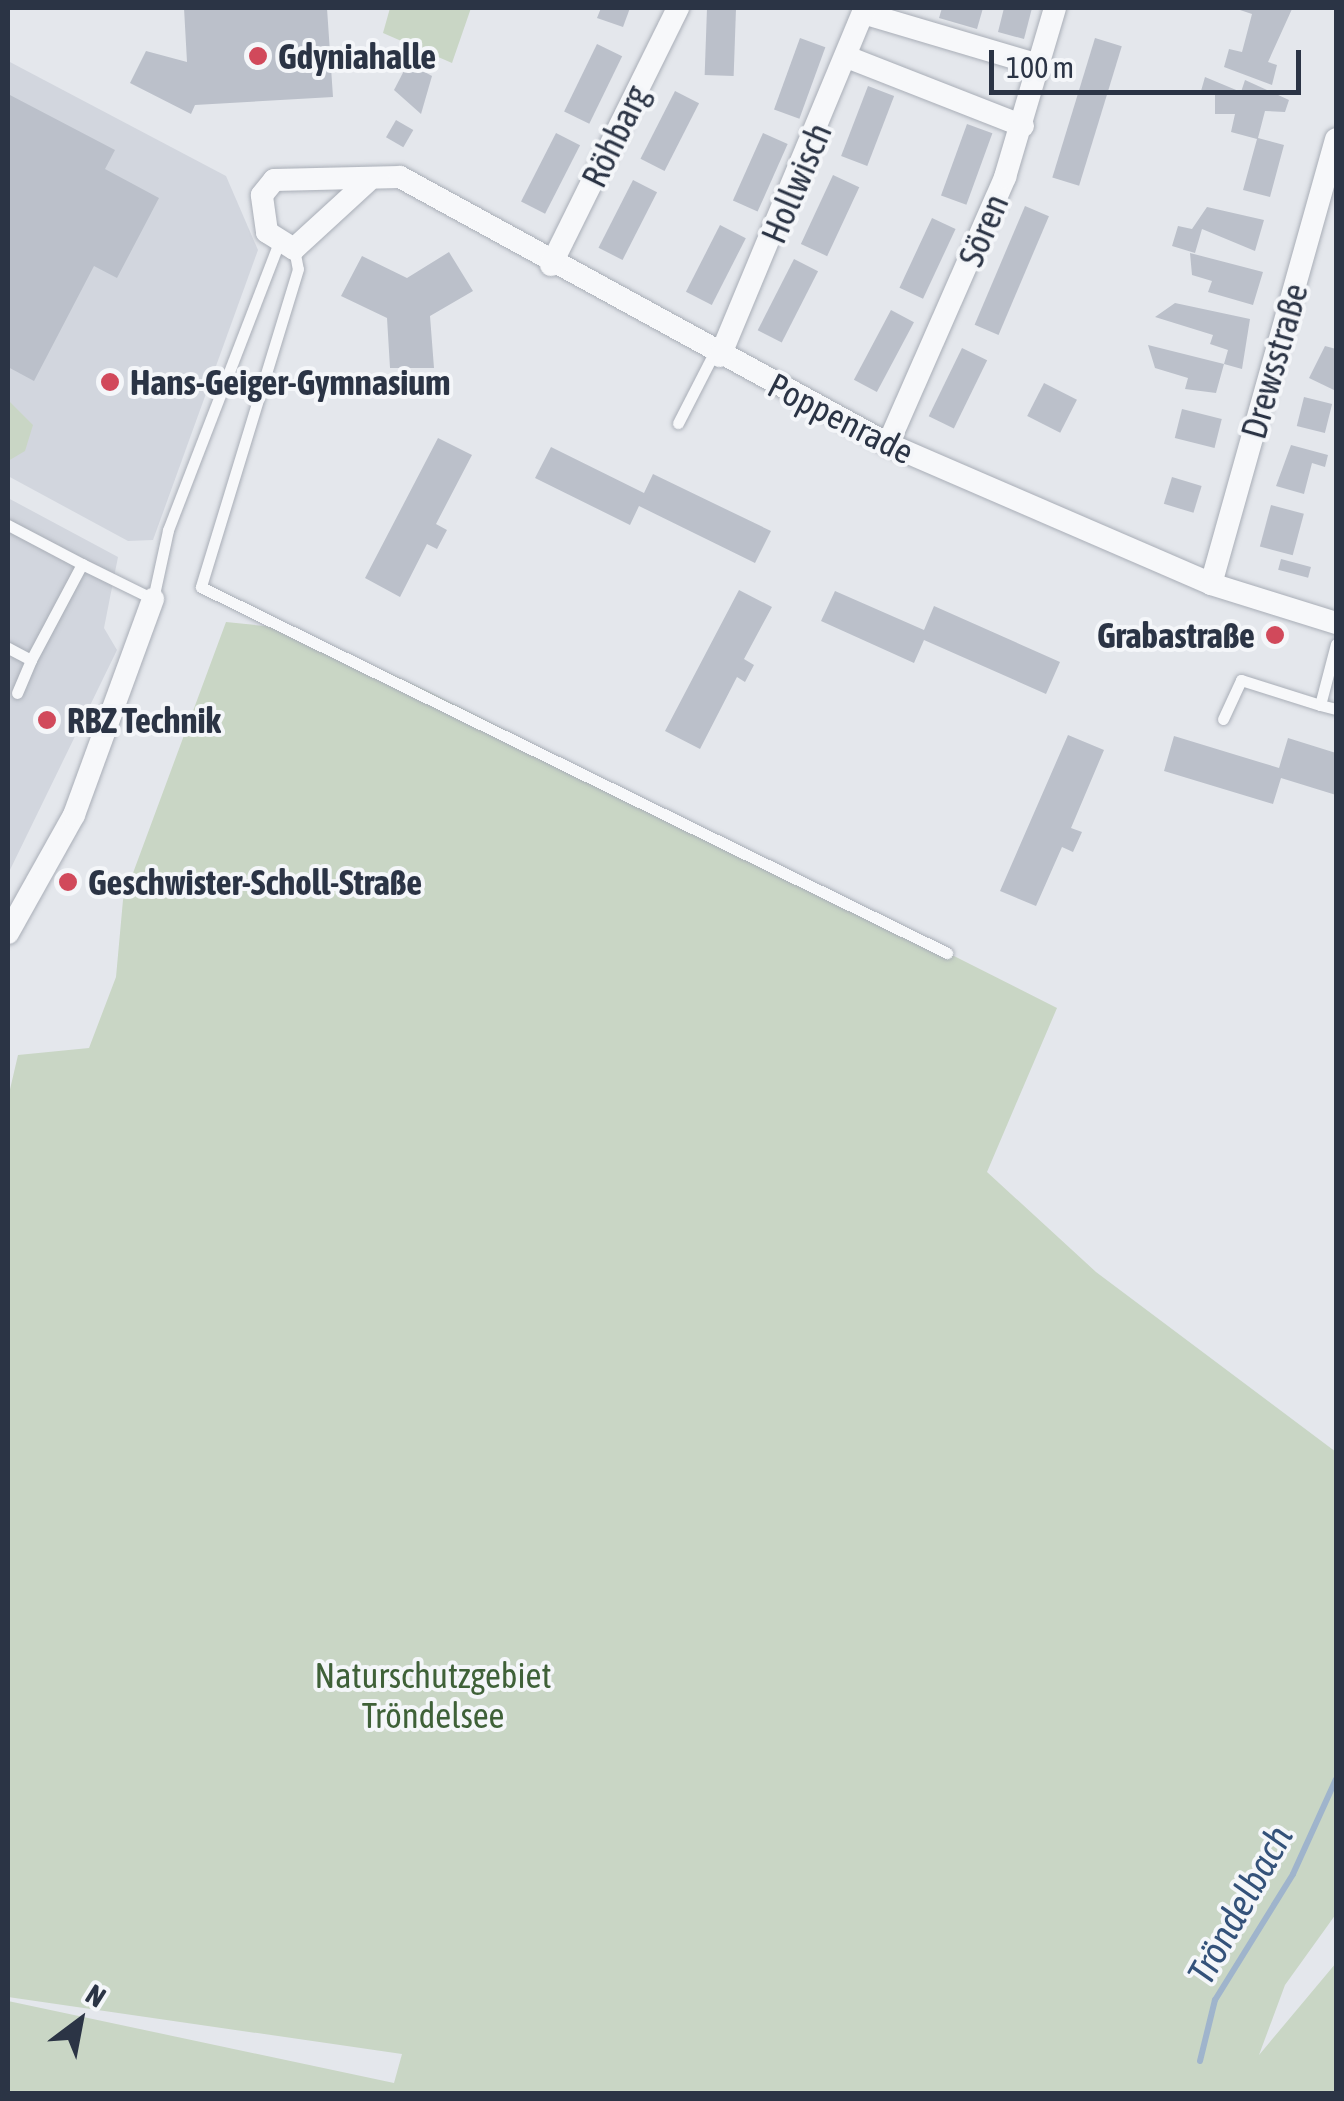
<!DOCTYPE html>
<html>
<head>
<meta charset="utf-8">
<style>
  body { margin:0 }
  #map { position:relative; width:1344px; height:2101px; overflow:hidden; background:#e4e7ec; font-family:"Asap Condensed",sans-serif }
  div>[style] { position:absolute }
  .built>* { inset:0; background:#d2d6de }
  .green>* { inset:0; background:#c9d6c5 }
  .stream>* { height:6px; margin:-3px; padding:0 3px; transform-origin:3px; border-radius:3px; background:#9fb4cc }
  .building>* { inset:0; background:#bbc0ca; transform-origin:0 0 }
  .roads { filter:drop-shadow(0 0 2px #a9aeb7) drop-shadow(0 0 2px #a9aeb7) }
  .service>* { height:11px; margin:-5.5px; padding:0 5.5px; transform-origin:5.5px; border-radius:5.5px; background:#f7f8fa }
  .minor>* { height:22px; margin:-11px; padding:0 11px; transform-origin:11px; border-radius:11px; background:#f7f8fa }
  .dots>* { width:28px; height:28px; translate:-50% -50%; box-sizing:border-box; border:5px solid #f4f6f9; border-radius:50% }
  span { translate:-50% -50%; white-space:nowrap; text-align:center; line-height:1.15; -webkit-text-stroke:8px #f4f6f9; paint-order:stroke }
  .poi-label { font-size:35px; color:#2b3445; font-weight:700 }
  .left { translate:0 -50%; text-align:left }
  .right { translate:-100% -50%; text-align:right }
  .street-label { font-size:35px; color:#2b3445 }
  .park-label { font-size:35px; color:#3f6138 }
  .water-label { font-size:38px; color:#34527a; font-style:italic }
  .frame { position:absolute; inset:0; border:10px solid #2b3445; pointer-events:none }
  .north { position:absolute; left:30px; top:1971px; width:100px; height:100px; -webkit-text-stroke:8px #f4f6f9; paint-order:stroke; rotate:32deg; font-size:28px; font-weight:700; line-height:40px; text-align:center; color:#2b3445 }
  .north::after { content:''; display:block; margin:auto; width:35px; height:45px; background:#2b3445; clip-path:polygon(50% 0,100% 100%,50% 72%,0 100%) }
  .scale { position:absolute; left:989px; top:50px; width:312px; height:45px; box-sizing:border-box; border:5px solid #2b3445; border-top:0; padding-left:12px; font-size:30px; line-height:35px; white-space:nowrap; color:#2b3445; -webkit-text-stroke:8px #f4f6f9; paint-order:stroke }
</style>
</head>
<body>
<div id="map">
  <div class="built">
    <i style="clip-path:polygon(8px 61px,226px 176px,258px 250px,153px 540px,128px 541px,8px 476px)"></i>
    <i style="clip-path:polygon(8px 498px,118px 557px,104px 628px,117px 650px,8px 874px)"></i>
  </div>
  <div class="green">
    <i style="clip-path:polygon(390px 8px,471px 8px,452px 63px,383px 33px)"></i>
    <i style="clip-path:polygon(8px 400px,33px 425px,25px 451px,8px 461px)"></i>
    <i style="clip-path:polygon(226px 622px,294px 629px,428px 691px,1057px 1008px,987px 1172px,1096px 1272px,1336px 1452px,1336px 1914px,1285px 1985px,1259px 2055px,1336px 1963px,1336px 2093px,8px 2093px,8px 2001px,394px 2083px,402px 2054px,8px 1997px,8px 1098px,18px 1055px,89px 1048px,116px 977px,123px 900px)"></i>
  </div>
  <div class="stream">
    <i style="left:1200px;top:2061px;width:63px;rotate:-76.2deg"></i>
    <i style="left:1215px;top:2000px;width:148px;rotate:-58.2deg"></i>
    <i style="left:1293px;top:1874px;width:104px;rotate:-65.6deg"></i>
  </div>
  <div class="building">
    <i style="clip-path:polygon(184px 8px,327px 8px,333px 97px,195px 105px,191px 114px,130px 83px,146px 51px,187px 62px)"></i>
    <i style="clip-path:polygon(601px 8px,630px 8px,623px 27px,597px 18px)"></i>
    <i style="left:707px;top:8px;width:29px;height:67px;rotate:2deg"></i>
    <i style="clip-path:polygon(942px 8px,983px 8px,977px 29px,939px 18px)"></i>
    <i style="clip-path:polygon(1004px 8px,1032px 8px,1024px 39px,998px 32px)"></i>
    <i style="clip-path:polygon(1234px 8px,1292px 9px,1268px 62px,1277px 65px,1272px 85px,1224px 67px,1229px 49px,1242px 52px,1252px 14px)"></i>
    <i style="left:800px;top:38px;width:27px;height:76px;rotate:20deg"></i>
    <i style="left:1095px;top:38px;width:28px;height:146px;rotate:17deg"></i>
    <i style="left:597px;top:44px;width:28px;height:75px;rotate:26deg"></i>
    <i style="clip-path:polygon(408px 63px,432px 76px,421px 114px,394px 90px)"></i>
    <i style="clip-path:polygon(1205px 77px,1241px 92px,1245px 80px,1289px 100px,1285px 112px,1265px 111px,1258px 138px,1284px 145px,1270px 197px,1243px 190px,1257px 139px,1231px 132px,1235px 114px,1215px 114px,1215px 94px,1201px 91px)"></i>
    <i style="left:868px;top:86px;width:28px;height:75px;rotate:21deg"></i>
    <i style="left:675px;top:91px;width:27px;height:76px;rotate:27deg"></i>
    <i style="clip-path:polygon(8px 94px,115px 150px,105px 169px,159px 198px,117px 278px,94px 266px,34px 381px,8px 367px)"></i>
    <i style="left:396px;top:120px;width:20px;height:20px;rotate:30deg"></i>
    <i style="left:967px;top:124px;width:27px;height:76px;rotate:20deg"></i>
    <i style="left:556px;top:133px;width:27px;height:77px;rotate:27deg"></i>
    <i style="left:763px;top:133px;width:27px;height:74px;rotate:24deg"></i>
    <i style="left:833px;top:175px;width:29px;height:76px;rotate:25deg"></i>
    <i style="left:633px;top:180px;width:27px;height:76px;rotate:27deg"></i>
    <i style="left:1025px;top:206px;width:26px;height:129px;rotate:23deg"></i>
    <i style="clip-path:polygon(1207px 207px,1264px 220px,1255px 251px,1202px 229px,1195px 253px,1172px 246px,1178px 226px,1192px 229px)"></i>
    <i style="left:932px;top:218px;width:26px;height:77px;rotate:25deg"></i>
    <i style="left:720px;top:225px;width:29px;height:75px;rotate:27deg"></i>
    <i style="clip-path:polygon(449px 252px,473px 291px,430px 316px,434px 368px,390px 368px,387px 318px,341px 296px,362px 256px,407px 278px)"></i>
    <i style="clip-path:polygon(1190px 253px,1263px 272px,1253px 305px,1208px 292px,1212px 281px,1192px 275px)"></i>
    <i style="left:794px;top:259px;width:27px;height:80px;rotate:27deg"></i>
    <i style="clip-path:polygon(1175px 303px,1250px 319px,1242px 369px,1224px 364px,1228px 350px,1210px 344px,1213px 335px,1155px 317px)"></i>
    <i style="left:891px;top:310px;width:26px;height:79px;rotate:28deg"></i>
    <i style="clip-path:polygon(1148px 345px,1224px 364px,1216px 393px,1185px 389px,1188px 378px,1155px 368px)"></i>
    <i style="clip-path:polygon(1325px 346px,1336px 349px,1336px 391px,1309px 378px)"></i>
    <i style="left:962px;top:348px;width:28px;height:76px;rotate:26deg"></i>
    <i style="left:1044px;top:383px;width:37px;height:37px;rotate:27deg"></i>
    <i style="left:1304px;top:397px;width:29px;height:30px;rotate:14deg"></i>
    <i style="left:1182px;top:409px;width:41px;height:30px;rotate:14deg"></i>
    <i style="clip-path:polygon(438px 438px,472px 455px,436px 524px,447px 530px,437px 549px,427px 544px,400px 597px,365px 578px)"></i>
    <i style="clip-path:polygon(1291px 445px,1328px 455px,1325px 467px,1312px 463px,1304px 494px,1276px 486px)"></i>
    <i style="clip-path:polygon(551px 447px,644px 493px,653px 474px,771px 531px,755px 563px,639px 506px,630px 525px,535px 478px)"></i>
    <i style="left:1172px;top:477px;width:31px;height:28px;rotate:17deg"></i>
    <i style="left:1271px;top:505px;width:34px;height:43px;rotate:15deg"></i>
    <i style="left:1281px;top:559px;width:31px;height:11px;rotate:15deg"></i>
    <i style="clip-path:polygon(739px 590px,772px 607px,744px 659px,754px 665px,745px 682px,737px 677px,700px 749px,665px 731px)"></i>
    <i style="clip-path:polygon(835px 591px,924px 630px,934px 606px,1060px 662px,1046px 694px,924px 640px,914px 663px,821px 621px)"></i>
    <i style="clip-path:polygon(1068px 735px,1104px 750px,1071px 828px,1082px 832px,1073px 852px,1062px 847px,1036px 906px,1000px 891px)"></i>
    <i style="clip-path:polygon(1174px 736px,1279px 768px,1288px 738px,1336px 753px,1336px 795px,1281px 778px,1273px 804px,1164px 771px)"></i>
  </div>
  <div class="roads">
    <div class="service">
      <i style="left:294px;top:249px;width:20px;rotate:79deg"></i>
      <i style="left:298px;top:269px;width:332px;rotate:107deg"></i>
      <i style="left:201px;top:587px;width:831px;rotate:26.13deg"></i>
      <i style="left:678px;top:423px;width:79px;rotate:-62.8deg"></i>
      <i style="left:8px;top:525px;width:84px;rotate:27.8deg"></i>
      <i style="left:82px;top:564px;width:109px;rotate:118deg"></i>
      <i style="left:31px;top:660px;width:26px;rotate:-152deg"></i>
      <i style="left:82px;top:564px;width:79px;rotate:26.2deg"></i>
      <i style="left:153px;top:599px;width:71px;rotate:-77.7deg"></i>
      <i style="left:168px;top:530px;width:309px;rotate:-68.9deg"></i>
      <i style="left:1336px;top:644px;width:63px;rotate:104.7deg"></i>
      <i style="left:1320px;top:705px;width:16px;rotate:14deg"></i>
      <i style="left:17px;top:693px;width:36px;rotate:-67deg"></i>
      <i style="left:1223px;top:719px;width:43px;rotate:-65.2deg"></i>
      <i style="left:1241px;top:680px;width:83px;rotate:17.6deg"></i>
    </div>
    <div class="minor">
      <i style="left:863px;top:13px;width:187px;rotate:16.5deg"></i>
      <i style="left:847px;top:57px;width:189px;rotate:21.4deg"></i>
      <i style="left:367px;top:182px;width:99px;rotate:137.5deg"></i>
      <i style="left:294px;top:249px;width:32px;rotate:-148deg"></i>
      <i style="left:267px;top:232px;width:37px;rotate:-98deg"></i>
      <i style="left:262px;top:195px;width:19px;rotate:-51deg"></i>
      <i style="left:274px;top:180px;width:126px;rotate:-1.4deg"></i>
      <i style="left:400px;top:177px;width:556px;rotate:28.68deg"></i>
      <i style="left:888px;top:444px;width:352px;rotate:23.4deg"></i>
      <i style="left:1211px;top:584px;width:131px;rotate:17.3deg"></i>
      <i style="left:551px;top:265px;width:287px;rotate:-63.7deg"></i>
      <i style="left:720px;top:356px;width:377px;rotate:-67.4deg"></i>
      <i style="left:888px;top:444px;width:292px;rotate:-66.3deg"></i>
      <i style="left:1005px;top:177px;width:176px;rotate:-73.5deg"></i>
      <i style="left:1211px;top:584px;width:462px;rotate:-74.3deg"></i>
      <i style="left:8px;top:933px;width:135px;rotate:-60.8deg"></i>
      <i style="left:74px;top:815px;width:230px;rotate:-69.9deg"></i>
    </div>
  </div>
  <div class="dots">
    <i style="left:258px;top:56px;background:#d1495b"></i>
    <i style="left:110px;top:382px;background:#d1495b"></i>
    <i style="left:1275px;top:635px;background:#d1495b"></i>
    <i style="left:47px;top:720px;background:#d1495b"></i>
    <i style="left:68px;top:882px;background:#d1495b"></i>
  </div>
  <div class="poi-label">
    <span class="left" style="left:278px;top:56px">Gdyniahalle</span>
    <span class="left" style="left:130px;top:382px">Hans-Geiger-Gymnasium</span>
    <span class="right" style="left:1255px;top:635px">Grabastraße</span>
    <span class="left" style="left:67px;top:720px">RBZ Technik</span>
    <span class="left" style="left:88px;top:882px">Geschwister-Scholl-Straße</span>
  </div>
  <div class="street-label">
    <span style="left:615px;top:136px;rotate:-64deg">Röhbarg</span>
    <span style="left:796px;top:183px;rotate:-67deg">Hollwisch</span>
    <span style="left:983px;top:230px;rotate:-67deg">Sören</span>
    <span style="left:1274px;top:361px;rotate:-74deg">Drewsstraße</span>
    <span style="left:841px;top:418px;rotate:27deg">Poppenrade</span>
  </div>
  <div class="park-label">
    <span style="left:433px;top:1695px">Naturschutzgebiet<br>Tröndelsee</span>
  </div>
  <div class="water-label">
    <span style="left:1240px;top:1905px;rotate:-61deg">Tröndelbach</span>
  </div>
  <div class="frame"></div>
  <div class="north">N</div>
  <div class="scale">100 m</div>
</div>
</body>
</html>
